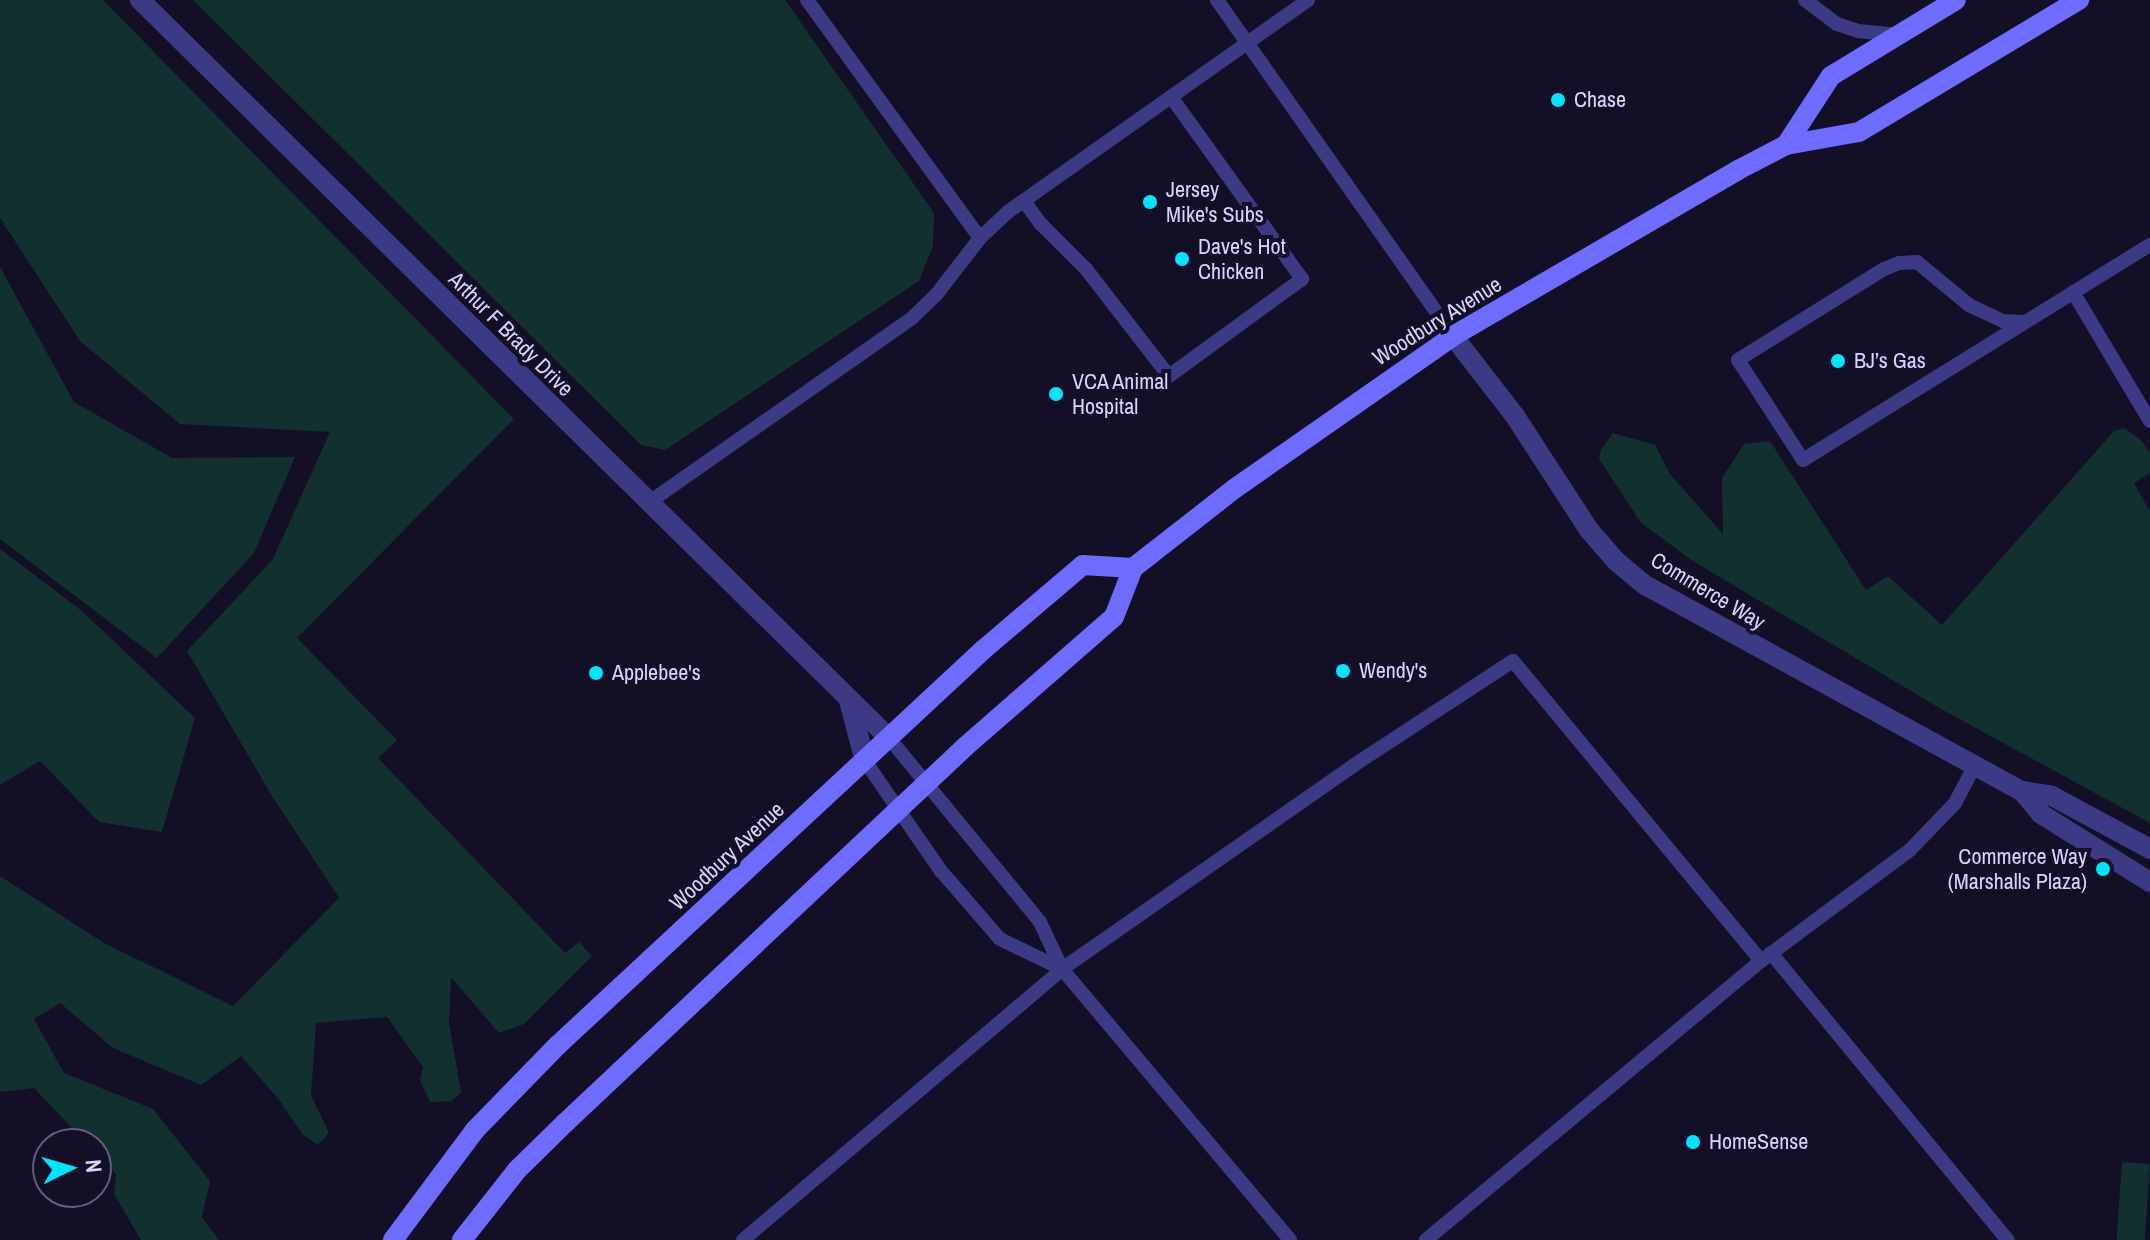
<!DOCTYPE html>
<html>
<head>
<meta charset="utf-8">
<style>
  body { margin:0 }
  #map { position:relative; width:2150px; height:1240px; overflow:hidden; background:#130f26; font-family:"Archivo Narrow",sans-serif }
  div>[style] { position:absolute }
  .green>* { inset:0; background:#12302f; transform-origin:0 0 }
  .service>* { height:14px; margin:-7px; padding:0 7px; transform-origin:7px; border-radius:7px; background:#3d3a85 }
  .minor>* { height:20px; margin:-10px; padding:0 10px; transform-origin:10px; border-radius:10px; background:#3d3a85 }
  .tertiary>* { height:20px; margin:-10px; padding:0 10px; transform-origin:10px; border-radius:10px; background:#3d3a85 }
  .secondary>* { height:20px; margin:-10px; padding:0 10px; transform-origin:10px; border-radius:10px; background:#6f6bff }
  .dots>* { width:22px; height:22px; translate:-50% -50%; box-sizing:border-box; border:4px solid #130f26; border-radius:50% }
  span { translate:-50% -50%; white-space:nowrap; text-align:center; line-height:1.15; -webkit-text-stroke:8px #130f26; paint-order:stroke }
  .poi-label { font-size:22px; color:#d9d4ff }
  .left { translate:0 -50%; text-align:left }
  .right { translate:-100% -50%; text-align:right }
  .street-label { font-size:22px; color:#d9d4ff }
  .north { position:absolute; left:32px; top:1128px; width:80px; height:80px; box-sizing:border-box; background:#130f26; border:2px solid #625e7d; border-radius:50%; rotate:85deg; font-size:22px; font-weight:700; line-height:32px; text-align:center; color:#d9d4ff }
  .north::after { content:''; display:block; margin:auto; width:28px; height:36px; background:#00e5ff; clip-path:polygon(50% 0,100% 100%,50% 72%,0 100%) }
</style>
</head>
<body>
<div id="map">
  <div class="green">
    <i style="clip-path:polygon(0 0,103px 0,514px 419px,297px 638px,397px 740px,378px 758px,565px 953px,579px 942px,592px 956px,524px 1024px,499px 1033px,451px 977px,449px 1023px,461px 1092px,452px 1101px,430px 1102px,420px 1080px,423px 1067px,387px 1017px,316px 1023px,311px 1095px,329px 1133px,318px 1145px,303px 1135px,279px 1100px,241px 1056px,201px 1085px,113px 1048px,60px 1003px,34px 1019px,64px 1073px,153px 1109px,210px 1181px,202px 1217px,219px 1240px,141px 1240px,114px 1194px,116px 1174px,96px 1153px,96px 1144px,87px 1144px,34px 1088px,0 1092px,0 876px,104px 943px,233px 1006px,339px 898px,272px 796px,187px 651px,273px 559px,330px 432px,180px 424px,80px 341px,0 218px)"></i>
    <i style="clip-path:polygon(193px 0,785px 0,934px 213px,933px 246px,919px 281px,665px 450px,641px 445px)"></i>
    <i style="clip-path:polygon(0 267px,74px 402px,172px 458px,295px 457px,254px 553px,157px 658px,0 539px)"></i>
    <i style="clip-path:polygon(2124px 428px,2140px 439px,2150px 452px,2150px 473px,2134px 483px,2150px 511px,2150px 823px,1941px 709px,1693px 561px,1641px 523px,1599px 459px,1601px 449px,1613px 433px,1655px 445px,1670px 474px,1723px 534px,1722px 478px,1744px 444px,1770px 441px,1866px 590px,1888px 576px,1942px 625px,2114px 431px)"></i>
    <i style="clip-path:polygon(0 549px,82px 611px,195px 718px,162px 832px,99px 822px,40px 761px,0 785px)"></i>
    <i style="left:2122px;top:1162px;width:28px;height:78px;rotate:4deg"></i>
  </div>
  <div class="service">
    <i style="left:807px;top:0;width:294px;rotate:54deg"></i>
    <i style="left:1217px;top:0;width:411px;rotate:54.9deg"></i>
    <i style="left:1805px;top:0;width:40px;rotate:37deg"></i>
    <i style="left:1837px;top:24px;width:22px;rotate:18deg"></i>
    <i style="left:1858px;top:31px;width:41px;rotate:5.6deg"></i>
    <i style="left:1024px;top:201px;width:29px;rotate:54deg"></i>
    <i style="left:1041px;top:224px;width:64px;rotate:45deg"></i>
    <i style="left:1086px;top:269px;width:135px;rotate:52.2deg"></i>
    <i style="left:1169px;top:376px;width:165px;rotate:-36.1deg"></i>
    <i style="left:1302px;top:279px;width:224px;rotate:-125.7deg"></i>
    <i style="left:2073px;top:292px;width:150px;rotate:59.2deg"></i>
    <i style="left:2023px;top:322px;width:20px;rotate:-177deg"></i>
    <i style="left:2003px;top:321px;width:38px;rotate:-155deg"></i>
    <i style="left:1969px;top:305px;width:67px;rotate:-140.4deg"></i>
    <i style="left:1917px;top:262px;width:18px;rotate:177deg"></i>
    <i style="left:1899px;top:263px;width:16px;rotate:158deg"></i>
    <i style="left:1884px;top:269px;width:172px;rotate:148.1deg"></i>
    <i style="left:1738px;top:360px;width:119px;rotate:57deg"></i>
    <i style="left:1803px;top:460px;width:408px;rotate:-31.8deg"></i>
    <i style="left:648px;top:503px;width:322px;rotate:-35deg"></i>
    <i style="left:912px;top:318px;width:33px;rotate:-44deg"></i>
    <i style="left:936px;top:295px;width:72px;rotate:-52.3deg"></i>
    <i style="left:980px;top:238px;width:40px;rotate:-43deg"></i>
    <i style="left:1009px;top:211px;width:366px;rotate:-35.2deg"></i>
    <i style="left:889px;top:738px;width:238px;rotate:50.6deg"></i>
    <i style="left:1040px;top:922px;width:52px;rotate:64.9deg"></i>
    <i style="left:1062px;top:969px;width:354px;rotate:49.9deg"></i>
    <i style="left:865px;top:761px;width:134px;rotate:55.4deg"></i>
    <i style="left:941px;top:871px;width:90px;rotate:49.1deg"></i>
    <i style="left:1000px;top:939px;width:69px;rotate:25.8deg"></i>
    <i style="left:1771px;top:953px;width:372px;rotate:50.5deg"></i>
    <i style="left:743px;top:1240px;width:419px;rotate:-40.3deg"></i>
    <i style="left:1062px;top:969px;width:356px;rotate:-34.9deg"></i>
    <i style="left:1354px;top:765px;width:190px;rotate:-33.2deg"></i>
    <i style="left:1513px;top:661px;width:389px;rotate:50.4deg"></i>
    <i style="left:1426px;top:1240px;width:436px;rotate:-39.8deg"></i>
    <i style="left:1761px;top:961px;width:186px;rotate:-36.7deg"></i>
    <i style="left:1910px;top:850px;width:65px;rotate:-46.2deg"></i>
    <i style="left:1955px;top:803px;width:43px;rotate:-62.2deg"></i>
  </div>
  <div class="minor">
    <i style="left:1453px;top:336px;width:101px;rotate:52.2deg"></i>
    <i style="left:1515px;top:416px;width:136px;rotate:57deg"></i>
    <i style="left:1589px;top:530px;width:41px;rotate:48.9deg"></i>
    <i style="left:1616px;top:561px;width:38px;rotate:40deg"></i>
    <i style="left:1645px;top:585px;width:430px;rotate:28.7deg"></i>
    <i style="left:2022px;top:791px;width:30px;rotate:9deg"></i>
    <i style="left:2052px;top:796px;width:111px;rotate:28.4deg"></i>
    <i style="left:2022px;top:791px;width:30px;rotate:50deg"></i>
    <i style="left:2041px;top:814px;width:128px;rotate:32deg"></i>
  </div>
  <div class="tertiary">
    <i style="left:140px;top:0;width:1051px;rotate:44.58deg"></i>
    <i style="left:849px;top:701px;width:62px;rotate:75.1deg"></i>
  </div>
  <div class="secondary">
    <i style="left:1786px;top:145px;width:82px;rotate:-56.9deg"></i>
    <i style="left:1831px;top:76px;width:146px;rotate:-31.3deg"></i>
    <i style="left:393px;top:1240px;width:137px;rotate:-53.3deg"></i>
    <i style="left:475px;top:1130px;width:119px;rotate:-45.7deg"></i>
    <i style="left:558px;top:1045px;width:580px;rotate:-42.9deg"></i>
    <i style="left:983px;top:650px;width:131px;rotate:-40.4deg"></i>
    <i style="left:1083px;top:565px;width:50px;rotate:3.4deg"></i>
    <i style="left:462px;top:1240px;width:89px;rotate:-51.8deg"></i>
    <i style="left:517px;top:1170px;width:67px;rotate:-44.4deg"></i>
    <i style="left:565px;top:1123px;width:550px;rotate:-43.23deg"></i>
    <i style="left:966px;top:746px;width:196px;rotate:-41.1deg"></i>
    <i style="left:1114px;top:617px;width:53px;rotate:-68.8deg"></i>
    <i style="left:1133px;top:568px;width:128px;rotate:-38deg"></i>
    <i style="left:1234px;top:489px;width:267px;rotate:-34.9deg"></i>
    <i style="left:1453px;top:336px;width:330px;rotate:-30.2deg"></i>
    <i style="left:1738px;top:170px;width:54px;rotate:-27.5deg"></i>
    <i style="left:1786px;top:145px;width:74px;rotate:-10.1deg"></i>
    <i style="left:1859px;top:132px;width:257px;rotate:-31deg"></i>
  </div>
  <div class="dots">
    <i style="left:1558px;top:100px;background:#00e5ff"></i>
    <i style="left:1150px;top:202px;background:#00e5ff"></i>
    <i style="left:1182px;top:259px;background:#00e5ff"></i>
    <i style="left:1838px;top:361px;background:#00e5ff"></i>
    <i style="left:1056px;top:394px;background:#00e5ff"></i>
    <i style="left:1343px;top:671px;background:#00e5ff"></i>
    <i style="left:596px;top:673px;background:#00e5ff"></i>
    <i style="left:2103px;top:869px;background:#00e5ff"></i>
    <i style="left:1693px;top:1142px;background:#00e5ff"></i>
  </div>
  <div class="poi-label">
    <span class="left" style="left:1574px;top:100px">Chase</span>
    <span class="left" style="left:1166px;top:202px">Jersey<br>Mike's Subs</span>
    <span class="left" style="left:1198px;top:259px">Dave's Hot<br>Chicken</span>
    <span class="left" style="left:1854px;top:361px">BJ’s Gas</span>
    <span class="left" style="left:1072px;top:394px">VCA Animal<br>Hospital</span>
    <span class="left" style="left:1359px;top:671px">Wendy's</span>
    <span class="left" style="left:612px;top:673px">Applebee's</span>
    <span class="right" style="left:2087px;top:869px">Commerce Way<br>(Marshalls Plaza)</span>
    <span class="left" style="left:1709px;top:1142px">HomeSense</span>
  </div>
  <div class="street-label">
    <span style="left:1437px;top:321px;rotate:-32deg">Woodbury Avenue</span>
    <span style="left:511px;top:334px;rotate:45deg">Arthur F Brady Drive</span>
    <span style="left:1708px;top:591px;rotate:31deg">Commerce Way</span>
    <span style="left:727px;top:856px;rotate:-43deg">Woodbury Avenue</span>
  </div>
  <div class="north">N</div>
</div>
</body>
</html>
